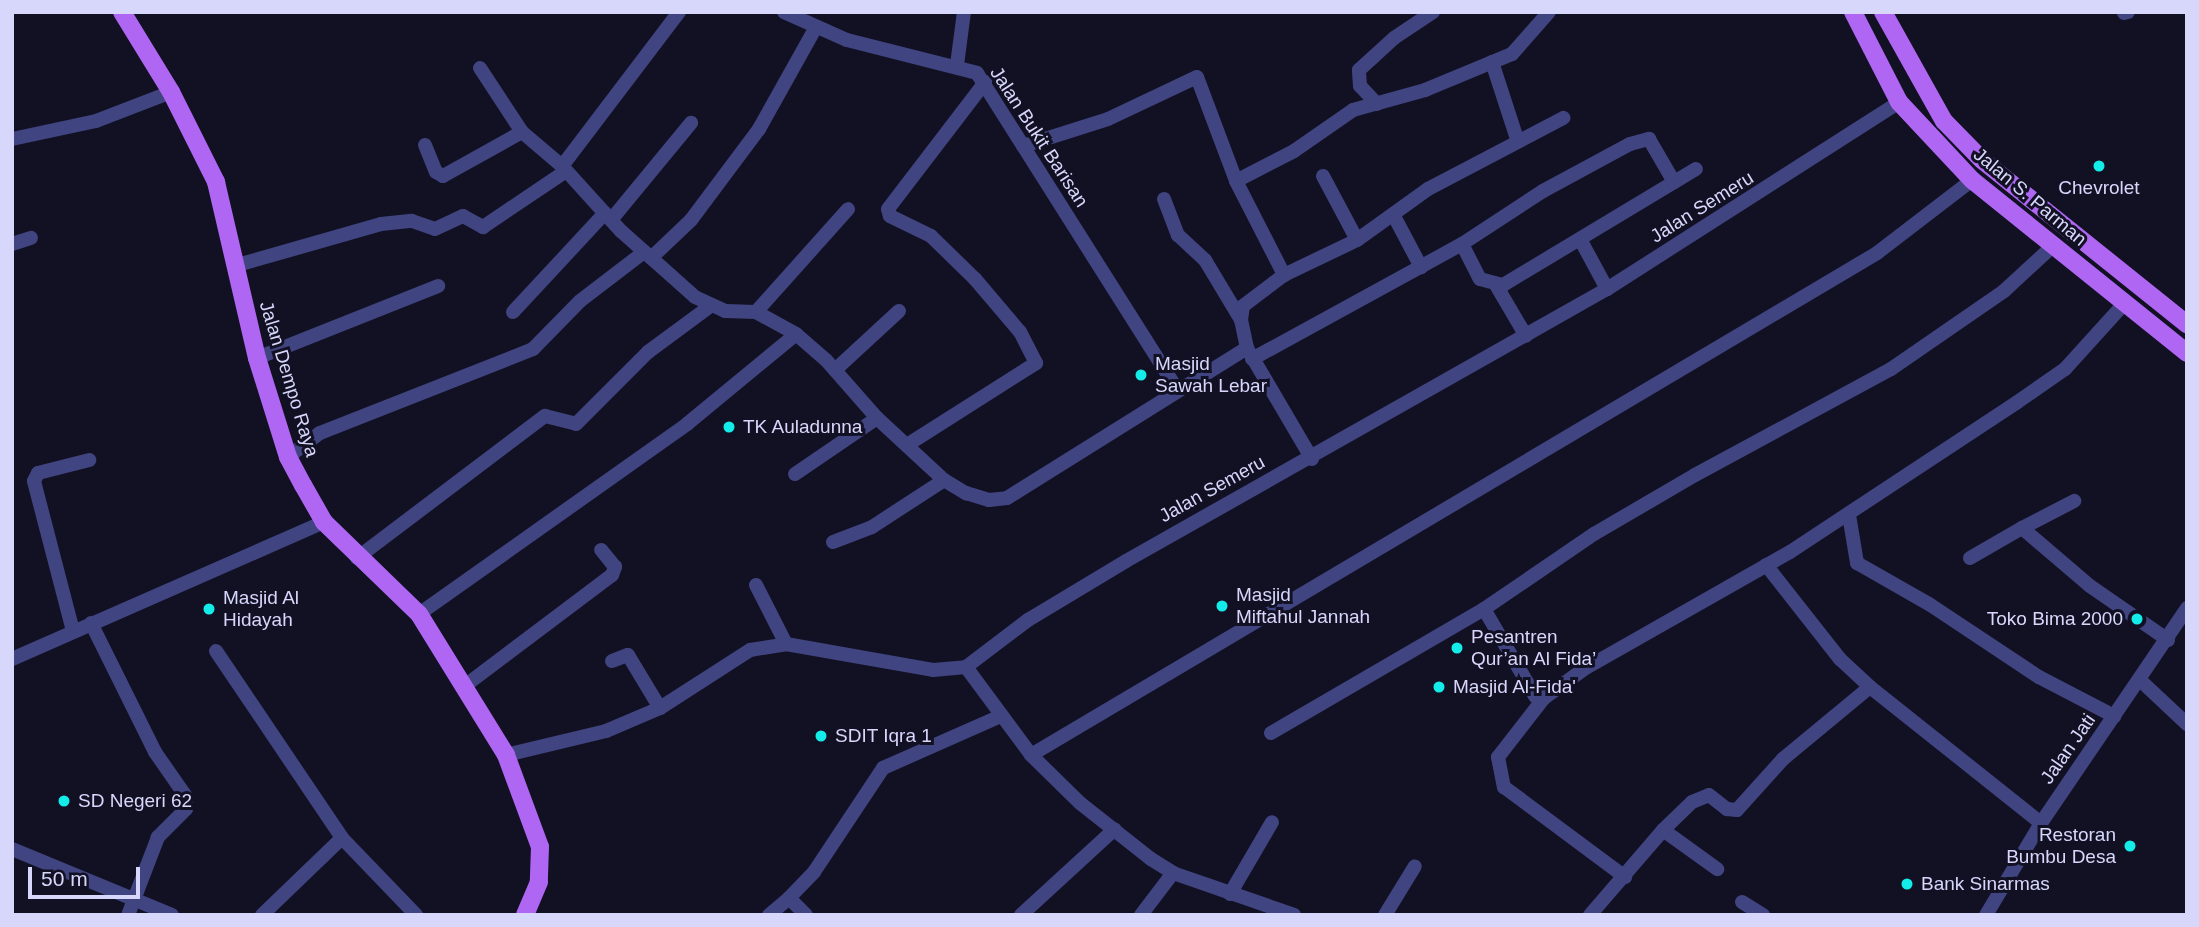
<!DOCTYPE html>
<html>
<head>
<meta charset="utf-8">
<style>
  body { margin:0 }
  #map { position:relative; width:2199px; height:927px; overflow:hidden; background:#121124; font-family:Arial,sans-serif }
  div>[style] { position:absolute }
  .minor>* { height:14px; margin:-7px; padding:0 7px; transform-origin:7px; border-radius:7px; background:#404480 }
  .tertiary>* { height:14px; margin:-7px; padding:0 7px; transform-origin:7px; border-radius:7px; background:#404480 }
  .primary>* { height:18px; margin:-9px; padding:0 9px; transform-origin:9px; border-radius:9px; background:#af67f3 }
  .dots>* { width:19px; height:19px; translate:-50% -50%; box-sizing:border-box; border:4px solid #121124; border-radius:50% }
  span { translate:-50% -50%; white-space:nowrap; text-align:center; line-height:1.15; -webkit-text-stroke:6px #121124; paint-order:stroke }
  .street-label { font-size:19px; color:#d7d7fc }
  .poi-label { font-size:19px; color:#d7d7fc }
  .left { translate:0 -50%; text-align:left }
  .right { translate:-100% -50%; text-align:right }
  .frame { position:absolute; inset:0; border:14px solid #d7d7fc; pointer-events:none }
  .scale { position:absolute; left:28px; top:867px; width:112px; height:32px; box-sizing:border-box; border:4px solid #d7d7fc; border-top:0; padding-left:9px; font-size:21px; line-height:24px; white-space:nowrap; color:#d7d7fc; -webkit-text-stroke:5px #121124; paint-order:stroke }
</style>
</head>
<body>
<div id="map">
  <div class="minor">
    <i style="left:679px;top:12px;width:193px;rotate:127.2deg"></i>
    <i style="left:562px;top:166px;width:88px;rotate:47.8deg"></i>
    <i style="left:621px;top:231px;width:99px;rotate:41.7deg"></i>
    <i style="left:695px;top:297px;width:33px;rotate:25deg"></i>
    <i style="left:725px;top:311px;width:31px;rotate:2deg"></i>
    <i style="left:756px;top:312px;width:46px;rotate:28.8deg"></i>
    <i style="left:796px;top:334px;width:40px;rotate:41deg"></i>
    <i style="left:826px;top:360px;width:77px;rotate:48.7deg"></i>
    <i style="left:877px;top:418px;width:91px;rotate:42.8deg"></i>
    <i style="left:944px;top:480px;width:26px;rotate:31deg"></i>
    <i style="left:966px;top:493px;width:24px;rotate:17deg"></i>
    <i style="left:989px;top:500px;width:18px;rotate:-6deg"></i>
    <i style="left:1007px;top:498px;width:283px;rotate:-32deg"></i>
    <i style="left:784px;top:12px;width:69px;rotate:24deg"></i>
    <i style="left:847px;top:40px;width:134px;rotate:14.2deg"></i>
    <i style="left:977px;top:73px;width:376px;rotate:57.7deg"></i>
    <i style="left:2124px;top:13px;width:4px;rotate:-14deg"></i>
    <i style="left:1492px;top:62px;width:81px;rotate:72deg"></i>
    <i style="left:957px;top:65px;width:53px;rotate:-82.5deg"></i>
    <i style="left:480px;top:68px;width:77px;rotate:56.7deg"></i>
    <i style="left:522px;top:132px;width:52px;rotate:40.4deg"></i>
    <i style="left:1377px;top:104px;width:25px;rotate:-133deg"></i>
    <i style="left:1360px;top:86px;width:16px;rotate:-94deg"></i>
    <i style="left:1359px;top:70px;width:47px;rotate:-42.4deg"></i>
    <i style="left:1394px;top:38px;width:47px;rotate:-33.7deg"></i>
    <i style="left:12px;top:139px;width:86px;rotate:-12.1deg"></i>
    <i style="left:96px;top:121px;width:80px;rotate:-21.1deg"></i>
    <i style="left:425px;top:145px;width:29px;rotate:68deg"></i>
    <i style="left:436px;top:172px;width:8px;rotate:30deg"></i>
    <i style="left:443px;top:176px;width:90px;rotate:-29.1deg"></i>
    <i style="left:1023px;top:146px;width:89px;rotate:-17.6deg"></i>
    <i style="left:1108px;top:119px;width:98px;rotate:-25.3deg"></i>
    <i style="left:1197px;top:77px;width:111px;rotate:69.4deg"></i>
    <i style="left:1236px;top:181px;width:65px;rotate:-27.3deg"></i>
    <i style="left:1294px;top:151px;width:72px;rotate:-34.8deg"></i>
    <i style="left:1353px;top:110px;width:75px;rotate:-15.5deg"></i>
    <i style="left:1425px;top:90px;width:94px;rotate:-22.5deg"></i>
    <i style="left:1512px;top:54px;width:56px;rotate:-48.6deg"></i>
    <i style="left:1323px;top:176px;width:72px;rotate:62deg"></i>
    <i style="left:1236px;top:181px;width:106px;rotate:62.9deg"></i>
    <i style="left:1164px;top:199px;width:39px;rotate:69deg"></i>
    <i style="left:1178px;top:235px;width:37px;rotate:43deg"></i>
    <i style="left:1205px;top:260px;width:70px;rotate:59deg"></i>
    <i style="left:1394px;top:216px;width:58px;rotate:62.1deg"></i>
    <i style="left:611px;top:220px;width:126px;rotate:-50.5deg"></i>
    <i style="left:1580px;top:239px;width:57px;rotate:61.6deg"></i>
    <i style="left:12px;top:244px;width:20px;rotate:-18deg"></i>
    <i style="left:1462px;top:244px;width:39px;rotate:63deg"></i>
    <i style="left:1480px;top:279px;width:24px;rotate:15deg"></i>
    <i style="left:1503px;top:285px;width:225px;rotate:-31deg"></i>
    <i style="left:651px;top:258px;width:55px;rotate:-43.5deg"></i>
    <i style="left:691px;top:220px;width:114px;rotate:-53.2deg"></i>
    <i style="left:759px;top:129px;width:117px;rotate:-60.8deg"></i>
    <i style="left:234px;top:266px;width:153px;rotate:-15.9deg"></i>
    <i style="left:381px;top:224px;width:31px;rotate:-6deg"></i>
    <i style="left:412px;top:221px;width:24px;rotate:19deg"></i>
    <i style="left:435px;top:229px;width:31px;rotate:-25deg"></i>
    <i style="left:463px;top:216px;width:23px;rotate:29deg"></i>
    <i style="left:483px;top:227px;width:100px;rotate:-34deg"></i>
    <i style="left:1496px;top:285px;width:59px;rotate:59.5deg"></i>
    <i style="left:513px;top:312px;width:135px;rotate:-47.1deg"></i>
    <i style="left:756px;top:312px;width:138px;rotate:-48.2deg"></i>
    <i style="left:257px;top:358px;width:195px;rotate:-21.7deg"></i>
    <i style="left:1252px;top:359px;width:239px;rotate:-28.7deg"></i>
    <i style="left:1462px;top:244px;width:97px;rotate:-33.2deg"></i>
    <i style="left:1543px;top:191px;width:99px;rotate:-28.4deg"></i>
    <i style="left:1630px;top:144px;width:20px;rotate:-15deg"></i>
    <i style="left:1649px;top:139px;width:50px;rotate:59.8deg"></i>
    <i style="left:835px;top:370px;width:87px;rotate:-42.7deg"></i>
    <i style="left:907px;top:445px;width:153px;rotate:-32.4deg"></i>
    <i style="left:1036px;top:363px;width:35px;rotate:-117deg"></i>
    <i style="left:1020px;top:332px;width:70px;rotate:-130.3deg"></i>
    <i style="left:975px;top:279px;width:62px;rotate:-135.7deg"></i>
    <i style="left:931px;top:236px;width:46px;rotate:-154deg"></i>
    <i style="left:890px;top:216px;width:7px;rotate:-106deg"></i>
    <i style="left:888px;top:209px;width:160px;rotate:-52.6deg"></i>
    <i style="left:288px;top:457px;width:40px;rotate:-37deg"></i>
    <i style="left:320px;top:433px;width:229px;rotate:-21.5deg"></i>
    <i style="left:533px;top:349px;width:67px;rotate:-45.6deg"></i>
    <i style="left:580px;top:301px;width:81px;rotate:-37.4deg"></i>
    <i style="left:1312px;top:459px;width:129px;rotate:-120.4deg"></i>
    <i style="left:1247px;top:348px;width:29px;rotate:-102deg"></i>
    <i style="left:1241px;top:320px;width:14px;rotate:-82deg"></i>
    <i style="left:1243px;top:306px;width:51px;rotate:-37.1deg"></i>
    <i style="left:1284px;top:275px;width:81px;rotate:-25.6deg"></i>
    <i style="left:1357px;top:240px;width:87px;rotate:-35.7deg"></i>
    <i style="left:1428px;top:189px;width:153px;rotate:-27.7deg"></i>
    <i style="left:795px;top:474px;width:99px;rotate:-34.3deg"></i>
    <i style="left:1849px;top:515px;width:49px;rotate:80.5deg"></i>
    <i style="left:1857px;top:563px;width:83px;rotate:29.7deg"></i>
    <i style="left:1929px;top:604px;width:132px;rotate:33.6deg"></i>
    <i style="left:2039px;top:677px;width:85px;rotate:27.5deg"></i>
    <i style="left:2022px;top:528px;width:59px;rotate:-27.4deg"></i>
    <i style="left:833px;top:542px;width:42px;rotate:-21deg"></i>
    <i style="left:872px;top:527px;width:86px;rotate:-33.1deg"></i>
    <i style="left:357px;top:558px;width:236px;rotate:-37.1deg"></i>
    <i style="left:545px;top:416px;width:32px;rotate:14deg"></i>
    <i style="left:576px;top:424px;width:102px;rotate:-45deg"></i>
    <i style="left:648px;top:352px;width:76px;rotate:-36.4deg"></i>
    <i style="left:1970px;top:558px;width:60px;rotate:-30deg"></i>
    <i style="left:2022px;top:528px;width:89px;rotate:40.5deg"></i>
    <i style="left:2090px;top:586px;width:95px;rotate:34.7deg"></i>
    <i style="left:1766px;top:565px;width:120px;rotate:51.8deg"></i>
    <i style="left:1840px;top:659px;width:41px;rotate:43deg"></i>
    <i style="left:1870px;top:687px;width:218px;rotate:38.5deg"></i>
    <i style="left:756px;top:585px;width:66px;rotate:63deg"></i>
    <i style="left:1484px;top:609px;width:101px;rotate:59.6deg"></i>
    <i style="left:1535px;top:696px;width:9px;rotate:13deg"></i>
    <i style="left:1544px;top:698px;width:49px;rotate:-35.9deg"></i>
    <i style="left:1584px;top:669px;width:237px;rotate:-29.6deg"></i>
    <i style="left:1790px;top:552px;width:271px;rotate:-33.4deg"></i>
    <i style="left:2016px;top:403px;width:60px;rotate:-34.8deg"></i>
    <i style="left:2065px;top:369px;width:88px;rotate:-47.8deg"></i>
    <i style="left:419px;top:614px;width:329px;rotate:-35.3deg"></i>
    <i style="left:687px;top:424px;width:141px;rotate:-39.5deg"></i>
    <i style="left:91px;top:623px;width:144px;rotate:63.6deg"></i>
    <i style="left:155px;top:752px;width:52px;rotate:55.1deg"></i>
    <i style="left:185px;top:795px;width:14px;rotate:86deg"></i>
    <i style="left:186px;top:809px;width:40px;rotate:135deg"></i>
    <i style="left:158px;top:837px;width:84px;rotate:111deg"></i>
    <i style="left:73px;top:631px;width:155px;rotate:-104.6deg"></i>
    <i style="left:34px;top:481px;width:9px;rotate:-63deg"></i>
    <i style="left:38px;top:473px;width:53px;rotate:-14.3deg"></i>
    <i style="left:216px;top:651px;width:225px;rotate:56deg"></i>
    <i style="left:342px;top:838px;width:107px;rotate:46.1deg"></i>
    <i style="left:12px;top:659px;width:341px;rotate:-23.7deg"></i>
    <i style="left:612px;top:661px;width:17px;rotate:-21deg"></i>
    <i style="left:628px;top:655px;width:62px;rotate:58.9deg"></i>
    <i style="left:966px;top:667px;width:109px;rotate:53.5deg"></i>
    <i style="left:1031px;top:755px;width:69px;rotate:44.4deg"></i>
    <i style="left:1080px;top:803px;width:90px;rotate:38.3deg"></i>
    <i style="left:1151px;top:859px;width:26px;rotate:32deg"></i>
    <i style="left:1173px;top:873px;width:128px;rotate:19.1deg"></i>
    <i style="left:466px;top:685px;width:183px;rotate:-37deg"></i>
    <i style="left:612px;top:575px;width:9px;rotate:-69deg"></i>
    <i style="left:615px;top:567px;width:22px;rotate:-129deg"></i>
    <i style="left:1544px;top:698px;width:75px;rotate:127.9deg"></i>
    <i style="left:1498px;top:757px;width:31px;rotate:79deg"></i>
    <i style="left:1504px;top:787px;width:151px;rotate:36.6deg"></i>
    <i style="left:1271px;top:733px;width:246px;rotate:-30.2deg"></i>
    <i style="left:1484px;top:609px;width:133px;rotate:-34.3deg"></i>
    <i style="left:1594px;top:534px;width:117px;rotate:-30.3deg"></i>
    <i style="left:1695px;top:475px;width:223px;rotate:-28.4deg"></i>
    <i style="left:1891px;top:369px;width:137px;rotate:-34.6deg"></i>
    <i style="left:2004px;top:291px;width:69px;rotate:-42.7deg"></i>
    <i style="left:506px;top:755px;width:103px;rotate:-13.5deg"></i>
    <i style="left:606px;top:731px;width:59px;rotate:-23.1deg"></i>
    <i style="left:660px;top:708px;width:107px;rotate:-32.8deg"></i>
    <i style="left:750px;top:650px;width:36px;rotate:-9deg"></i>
    <i style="left:786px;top:644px;width:149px;rotate:10deg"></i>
    <i style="left:933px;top:670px;width:33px;rotate:-5deg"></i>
    <i style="left:966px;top:667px;width:78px;rotate:-37.2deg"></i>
    <i style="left:1028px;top:620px;width:114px;rotate:-31deg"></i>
    <i style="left:1126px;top:561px;width:553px;rotate:-29.49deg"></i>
    <i style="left:1607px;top:289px;width:347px;rotate:-32.6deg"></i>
    <i style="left:1031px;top:755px;width:984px;rotate:-30.68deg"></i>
    <i style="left:1877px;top:253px;width:120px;rotate:-37.5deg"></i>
    <i style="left:1663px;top:830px;width:67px;rotate:35.8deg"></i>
    <i style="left:12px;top:849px;width:173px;rotate:22.4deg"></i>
    <i style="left:1230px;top:894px;width:83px;rotate:-59.7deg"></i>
    <i style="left:789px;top:898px;width:36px;rotate:-46deg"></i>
    <i style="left:814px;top:872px;width:125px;rotate:-56.4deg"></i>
    <i style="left:883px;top:768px;width:129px;rotate:-23.8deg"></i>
    <i style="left:1742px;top:902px;width:25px;rotate:32deg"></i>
    <i style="left:262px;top:915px;width:111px;rotate:-43.9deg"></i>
    <i style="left:769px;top:915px;width:26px;rotate:-40deg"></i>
    <i style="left:789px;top:898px;width:24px;rotate:45deg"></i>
    <i style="left:1021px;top:915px;width:127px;rotate:-42.5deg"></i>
    <i style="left:1141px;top:915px;width:53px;rotate:-52.7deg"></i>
    <i style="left:1385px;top:915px;width:57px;rotate:-58.5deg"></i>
    <i style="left:1590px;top:915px;width:112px;rotate:-49.3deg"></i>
    <i style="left:1663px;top:830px;width:40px;rotate:-44deg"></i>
    <i style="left:1692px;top:802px;width:18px;rotate:-22deg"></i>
    <i style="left:1709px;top:795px;width:23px;rotate:38deg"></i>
    <i style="left:1727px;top:809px;width:10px;rotate:6deg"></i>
    <i style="left:1737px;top:810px;width:69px;rotate:-48deg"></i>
    <i style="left:1783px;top:759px;width:113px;rotate:-39.6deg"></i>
  </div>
  <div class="tertiary">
    <i style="left:2141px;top:681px;width:63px;rotate:43.1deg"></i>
    <i style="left:1986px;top:915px;width:107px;rotate:-59.1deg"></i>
    <i style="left:2041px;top:823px;width:260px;rotate:-55.8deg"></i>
  </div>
  <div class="primary">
    <i style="left:122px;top:12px;width:94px;rotate:58.5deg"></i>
    <i style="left:171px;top:92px;width:101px;rotate:63.4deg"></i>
    <i style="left:216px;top:182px;width:181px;rotate:76.9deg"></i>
    <i style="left:257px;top:358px;width:104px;rotate:72.6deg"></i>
    <i style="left:288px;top:457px;width:32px;rotate:62deg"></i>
    <i style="left:303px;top:485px;width:43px;rotate:60.4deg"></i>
    <i style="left:324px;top:522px;width:132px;rotate:44.1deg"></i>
    <i style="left:419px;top:614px;width:166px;rotate:58.3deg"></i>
    <i style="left:506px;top:755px;width:98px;rotate:69.7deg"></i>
    <i style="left:540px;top:847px;width:35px;rotate:92deg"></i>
    <i style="left:539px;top:882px;width:36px;rotate:113deg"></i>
    <i style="left:1853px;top:12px;width:101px;rotate:62.9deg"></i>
    <i style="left:1899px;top:102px;width:107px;rotate:46.9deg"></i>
    <i style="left:1972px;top:180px;width:276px;rotate:38.8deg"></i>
    <i style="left:1883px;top:12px;width:125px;rotate:60.8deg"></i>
    <i style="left:1944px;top:121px;width:54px;rotate:45.7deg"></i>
    <i style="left:1982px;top:160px;width:263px;rotate:38.7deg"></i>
  </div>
  <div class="dots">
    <i style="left:2099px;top:166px;background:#13ece9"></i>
    <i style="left:1141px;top:375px;background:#13ece9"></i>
    <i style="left:729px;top:427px;background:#13ece9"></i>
    <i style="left:1222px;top:606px;background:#13ece9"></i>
    <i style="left:209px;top:609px;background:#13ece9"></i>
    <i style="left:2137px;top:619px;background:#13ece9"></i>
    <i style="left:1457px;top:648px;background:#13ece9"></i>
    <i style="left:1439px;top:687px;background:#13ece9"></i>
    <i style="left:821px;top:736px;background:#13ece9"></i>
    <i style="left:64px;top:801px;background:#13ece9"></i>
    <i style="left:2130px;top:846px;background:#13ece9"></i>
    <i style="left:1907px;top:884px;background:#13ece9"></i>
  </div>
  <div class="street-label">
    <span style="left:1039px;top:137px;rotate:57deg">Jalan Bukit Barisan</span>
    <span style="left:2030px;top:197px;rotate:40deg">Jalan S. Parman</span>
    <span style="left:1702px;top:207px;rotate:-32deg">Jalan Semeru</span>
    <span style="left:289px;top:379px;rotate:73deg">Jalan Dempo Raya</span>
    <span style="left:1212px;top:489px;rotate:-29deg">Jalan Semeru</span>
    <span style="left:2068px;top:749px;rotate:-55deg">Jalan Jati</span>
  </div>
  <div class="poi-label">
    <span style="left:2099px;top:188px">Chevrolet</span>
    <span class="left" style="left:1155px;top:375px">Masjid<br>Sawah Lebar</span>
    <span class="left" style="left:743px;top:427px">TK Auladunna</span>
    <span class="left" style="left:1236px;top:606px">Masjid<br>Miftahul Jannah</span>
    <span class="left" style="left:223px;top:609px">Masjid Al<br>Hidayah</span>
    <span class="right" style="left:2123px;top:619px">Toko Bima 2000</span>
    <span class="left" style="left:1471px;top:648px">Pesantren<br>Qur’an Al Fida’</span>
    <span class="left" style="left:1453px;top:687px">Masjid Al-Fida'</span>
    <span class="left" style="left:835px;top:736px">SDIT Iqra 1</span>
    <span class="left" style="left:78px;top:801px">SD Negeri 62</span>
    <span class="right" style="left:2116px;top:846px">Restoran<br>Bumbu Desa</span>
    <span class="left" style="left:1921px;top:884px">Bank Sinarmas</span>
  </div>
  <div class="frame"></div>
  <div class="scale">50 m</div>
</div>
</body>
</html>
